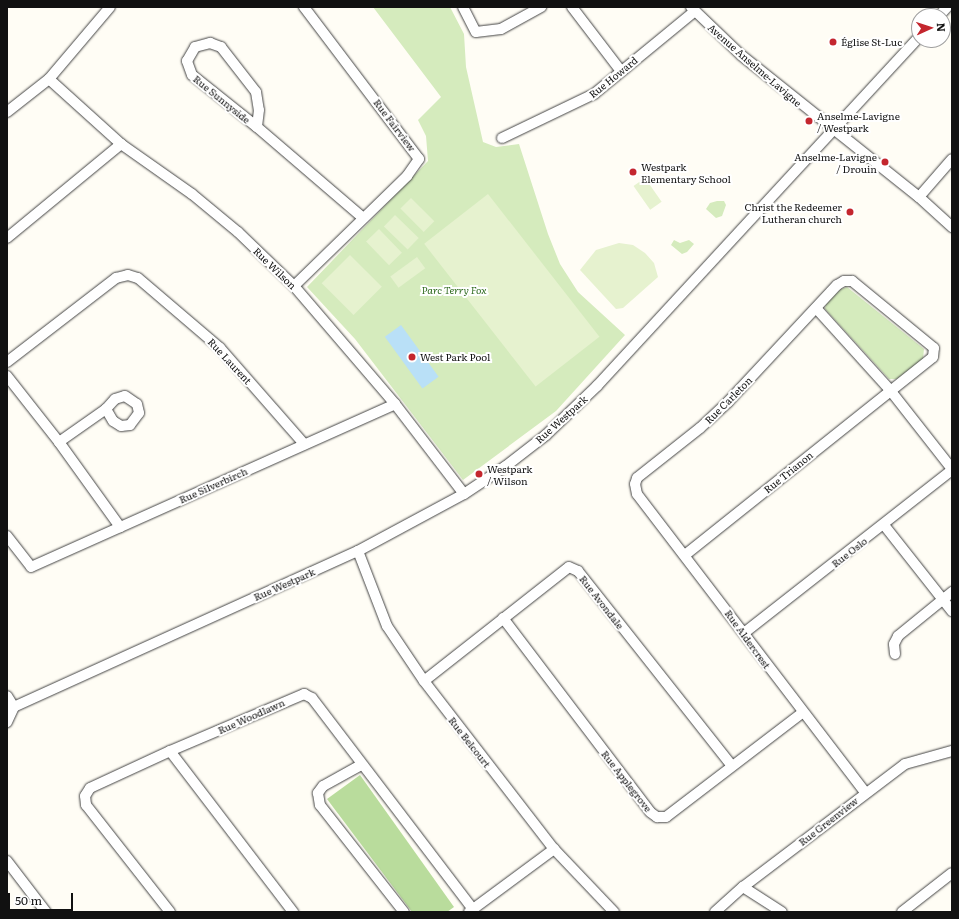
<!DOCTYPE html>
<html>
<head>
<meta charset="utf-8">
<style>
  body { margin:0 }
  #map { position:relative; width:959px; height:919px; overflow:hidden; background:#fffdf5; font-family:Literata,serif }
  div>[style] { position:absolute }
  .green>* { inset:0; background:#d5ebbd }
  .forest>* { inset:0; background:#b9dc9c }
  .pitch>* { inset:0; background:#e6f2cf; transform-origin:0 0 }
  .water>* { inset:0; background:#b9e0f7; transform-origin:0 0 }
  .roads { filter:drop-shadow(0 0 1px #444) drop-shadow(0 0 1px #444) }
  .minor>* { height:10px; margin:-5px; padding:0 5px; transform-origin:5px; border-radius:5px; background:#fff }
  .dots>* { width:11px; height:11px; translate:-50% -50%; box-sizing:border-box; border:2px solid #fff; border-radius:50% }
  span { translate:-50% -50%; white-space:nowrap; text-align:center; line-height:1.15; -webkit-text-stroke:4px #fff; paint-order:stroke }
  .poi-label { font-size:10px; color:#111 }
  .left { translate:0 -50%; text-align:left }
  .right { translate:-100% -50%; text-align:right }
  .street-label { font-size:10px; color:#111 }
  .park-label { font-size:10px; color:#2f6b1f; font-style:italic }
  .frame { position:absolute; inset:0; border:8px solid #111; pointer-events:none }
  .north { position:absolute; left:911px; top:8px; width:40px; height:40px; box-sizing:border-box; background:#fff; border:1px solid #a0a0a0; border-radius:50%; rotate:87deg; font-size:11px; font-weight:700; line-height:16px; text-align:center; color:#111 }
  .north::after { content:''; display:block; margin:auto; width:14px; height:18px; background:#c4262e; clip-path:polygon(50% 0,100% 100%,50% 72%,0 100%) }
  .scale { position:absolute; left:8px; top:893px; width:65px; height:18px; box-sizing:border-box; border:2px solid #111; border-top:0; padding-left:5px; font-size:12px; line-height:14px; white-space:nowrap; color:#111; -webkit-text-stroke:3px #fff; paint-order:stroke }
</style>
</head>
<body>
<div id="map">
  <div class="green">
    <i style="clip-path:polygon(373px 7px,450px 7px,464px 34px,466px 67px,483px 142px,496px 147px,519px 144px,548px 234px,560px 264px,578px 292px,625px 335px,556px 411px,463px 480px,355px 339px,307px 287px,428px 161px,426px 136px,418px 120px,441px 97px)"></i>
    <i style="clip-path:polygon(717px 201px,724px 201px,726px 205px,722px 216px,716px 218px,706px 209px,710px 203px)"></i>
    <i style="clip-path:polygon(674px 240px,680px 243px,689px 240px,694px 244px,687px 252px,682px 254px,671px 245px)"></i>
    <i style="clip-path:polygon(847px 287px,924px 349px,923px 359px,897px 379px,889px 379px,825px 309px,826px 304px,841px 289px)"></i>
  </div>
  <div class="forest">
    <i style="clip-path:polygon(360px 775px,454px 907px,447px 912px,412px 912px,327px 799px)"></i>
  </div>
  <div class="pitch">
    <i style="left:645px;top:178px;width:29px;height:14px;rotate:55deg"></i>
    <i style="left:488px;top:194px;width:181px;height:81px;rotate:52deg"></i>
    <i style="left:411px;top:198px;width:33px;height:15px;rotate:45deg"></i>
    <i style="left:395px;top:215px;width:33px;height:16px;rotate:44deg"></i>
    <i style="left:379px;top:229px;width:33px;height:18px;rotate:46deg"></i>
    <i style="clip-path:polygon(619px 243px,633px 245px,645px 253px,654px 263px,658px 277px,623px 308px,616px 309px,580px 270px,596px 250px)"></i>
    <i style="left:350px;top:255px;width:45px;height:40px;rotate:45deg"></i>
    <i style="left:417px;top:257px;width:14px;height:33px;rotate:54deg"></i>
  </div>
  <div class="water">
    <i style="left:401px;top:325px;width:64px;height:20px;rotate:54deg"></i>
  </div>
  <div class="roads">
    <div class="minor">
      <i style="left:463px;top:7px;width:28px;rotate:63deg"></i>
      <i style="left:476px;top:32px;width:25px;rotate:-7deg"></i>
      <i style="left:501px;top:29px;width:46px;rotate:-28.8deg"></i>
      <i style="left:572px;top:7px;width:81px;rotate:52.6deg"></i>
      <i style="left:691px;top:7px;width:69px;rotate:43.8deg"></i>
      <i style="left:741px;top:55px;width:228px;rotate:38.6deg"></i>
      <i style="left:919px;top:197px;width:45px;rotate:42.3deg"></i>
      <i style="left:939px;top:16px;width:12px;rotate:-48deg"></i>
      <i style="left:49px;top:79px;width:97px;rotate:42.1deg"></i>
      <i style="left:121px;top:144px;width:87px;rotate:35.2deg"></i>
      <i style="left:192px;top:194px;width:60px;rotate:39.6deg"></i>
      <i style="left:238px;top:232px;width:78px;rotate:44deg"></i>
      <i style="left:294px;top:286px;width:155px;rotate:49.4deg"></i>
      <i style="left:395px;top:404px;width:113px;rotate:52.5deg"></i>
      <i style="left:7px;top:112px;width:53px;rotate:-38.2deg"></i>
      <i style="left:49px;top:79px;width:94px;rotate:-49.7deg"></i>
      <i style="left:257px;top:127px;width:83px;rotate:-141.3deg"></i>
      <i style="left:192px;top:75px;width:15px;rotate:-110deg"></i>
      <i style="left:187px;top:61px;width:16px;rotate:-60deg"></i>
      <i style="left:195px;top:47px;width:16px;rotate:-15deg"></i>
      <i style="left:210px;top:43px;width:12px;rotate:20deg"></i>
      <i style="left:221px;top:47px;width:57px;rotate:52.1deg"></i>
      <i style="left:256px;top:92px;width:18px;rotate:81deg"></i>
      <i style="left:259px;top:110px;width:17px;rotate:97deg"></i>
      <i style="left:257px;top:127px;width:140px;rotate:40.6deg"></i>
      <i style="left:502px;top:138px;width:102px;rotate:-25.6deg"></i>
      <i style="left:594px;top:94px;width:129px;rotate:-39.4deg"></i>
      <i style="left:919px;top:197px;width:50px;rotate:-49deg"></i>
      <i style="left:7px;top:238px;width:148px;rotate:-39.5deg"></i>
      <i style="left:294px;top:286px;width:158px;rotate:-44.2deg"></i>
      <i style="left:407px;top:176px;width:21px;rotate:-55deg"></i>
      <i style="left:419px;top:159px;width:191px;rotate:-127.1deg"></i>
      <i style="left:816px;top:308px;width:110px;rotate:47.9deg"></i>
      <i style="left:890px;top:390px;width:100px;rotate:51.9deg"></i>
      <i style="left:7px;top:362px;width:138px;rotate:-37.6deg"></i>
      <i style="left:116px;top:278px;width:12px;rotate:-14deg"></i>
      <i style="left:128px;top:275px;width:10px;rotate:17deg"></i>
      <i style="left:138px;top:278px;width:108px;rotate:40.5deg"></i>
      <i style="left:220px;top:348px;width:128px;rotate:48.8deg"></i>
      <i style="left:7px;top:376px;width:84px;rotate:51.8deg"></i>
      <i style="left:59px;top:442px;width:105px;rotate:54.3deg"></i>
      <i style="left:125px;top:396px;width:14px;rotate:34deg"></i>
      <i style="left:137px;top:404px;width:9px;rotate:77deg"></i>
      <i style="left:139px;top:413px;width:15px;rotate:127deg"></i>
      <i style="left:130px;top:425px;width:9px;rotate:174deg"></i>
      <i style="left:121px;top:426px;width:9px;rotate:-148deg"></i>
      <i style="left:113px;top:421px;width:14px;rotate:-120deg"></i>
      <i style="left:106px;top:409px;width:13px;rotate:-48deg"></i>
      <i style="left:115px;top:399px;width:10px;rotate:-17deg"></i>
      <i style="left:59px;top:442px;width:57px;rotate:-35.1deg"></i>
      <i style="left:884px;top:525px;width:110px;rotate:51.7deg"></i>
      <i style="left:7px;top:536px;width:39px;rotate:52deg"></i>
      <i style="left:31px;top:567px;width:399px;rotate:-24.1deg"></i>
      <i style="left:358px;top:551px;width:80px;rotate:68.9deg"></i>
      <i style="left:387px;top:626px;width:66px;rotate:56.1deg"></i>
      <i style="left:424px;top:681px;width:212px;rotate:52.3deg"></i>
      <i style="left:554px;top:849px;width:87px;rotate:46.4deg"></i>
      <i style="left:685px;top:555px;width:317px;rotate:-38.6deg"></i>
      <i style="left:933px;top:357px;width:9px;rotate:-84deg"></i>
      <i style="left:934px;top:348px;width:106px;rotate:-140.7deg"></i>
      <i style="left:852px;top:281px;width:8px;rotate:180deg"></i>
      <i style="left:844px;top:281px;width:8px;rotate:150deg"></i>
      <i style="left:837px;top:285px;width:160px;rotate:133deg"></i>
      <i style="left:728px;top:402px;width:38px;rotate:137deg"></i>
      <i style="left:700px;top:428px;width:80px;rotate:141.6deg"></i>
      <i style="left:637px;top:478px;width:6px;rotate:108deg"></i>
      <i style="left:635px;top:484px;width:10px;rotate:79deg"></i>
      <i style="left:637px;top:494px;width:375px;rotate:52.6deg"></i>
      <i style="left:503px;top:618px;width:243px;rotate:52.8deg"></i>
      <i style="left:650px;top:812px;width:9px;rotate:36deg"></i>
      <i style="left:657px;top:817px;width:9px"></i>
      <i style="left:666px;top:817px;width:171px;rotate:-37.4deg"></i>
      <i style="left:744px;top:633px;width:264px;rotate:-38.1deg"></i>
      <i style="left:895px;top:654px;width:10px;rotate:-96deg"></i>
      <i style="left:894px;top:644px;width:9px;rotate:-63deg"></i>
      <i style="left:898px;top:636px;width:70px;rotate:-39.2deg"></i>
      <i style="left:424px;top:681px;width:184px;rotate:-38.2deg"></i>
      <i style="left:569px;top:567px;width:10px;rotate:24deg"></i>
      <i style="left:578px;top:571px;width:248px;rotate:51.7deg"></i>
      <i style="left:7px;top:696px;width:13px;rotate:58deg"></i>
      <i style="left:14px;top:707px;width:17px;rotate:115deg"></i>
      <i style="left:7px;top:710px;width:385px;rotate:-24.4deg"></i>
      <i style="left:358px;top:551px;width:120px;rotate:-28.3deg"></i>
      <i style="left:464px;top:494px;width:50px;rotate:-33.7deg"></i>
      <i style="left:506px;top:466px;width:51px;rotate:-37.8deg"></i>
      <i style="left:546px;top:435px;width:71px;rotate:-43.9deg"></i>
      <i style="left:597px;top:386px;width:475px;rotate:-47.3deg"></i>
      <i style="left:170px;top:751px;width:203px;rotate:52.6deg"></i>
      <i style="left:361px;top:765px;width:43px;rotate:151.1deg"></i>
      <i style="left:323px;top:786px;width:9px;rotate:126deg"></i>
      <i style="left:318px;top:793px;width:12px;rotate:81deg"></i>
      <i style="left:320px;top:805px;width:136px;rotate:51.9deg"></i>
      <i style="left:7px;top:861px;width:64px;rotate:52.6deg"></i>
      <i style="left:743px;top:887px;width:46px;rotate:32.7deg"></i>
      <i style="left:170px;top:912px;width:136px;rotate:-128.1deg"></i>
      <i style="left:86px;top:805px;width:9px;rotate:-96deg"></i>
      <i style="left:85px;top:796px;width:9px;rotate:-58deg"></i>
      <i style="left:90px;top:788px;width:88px;rotate:-24.8deg"></i>
      <i style="left:170px;top:751px;width:146px;rotate:-23deg"></i>
      <i style="left:304px;top:694px;width:9px;rotate:27deg"></i>
      <i style="left:312px;top:698px;width:265px;rotate:52.7deg"></i>
      <i style="left:469px;top:912px;width:106px;rotate:-36.5deg"></i>
      <i style="left:715px;top:912px;width:38px;rotate:-42deg"></i>
      <i style="left:743px;top:887px;width:203px;rotate:-37.2deg"></i>
      <i style="left:905px;top:764px;width:49px;rotate:-15.5deg"></i>
      <i style="left:902px;top:912px;width:63px;rotate:-38deg"></i>
    </div>
  </div>
  <div class="dots">
    <i style="left:833px;top:42px;background:#c4262e"></i>
    <i style="left:809px;top:121px;background:#c4262e"></i>
    <i style="left:885px;top:162px;background:#c4262e"></i>
    <i style="left:633px;top:172px;background:#c4262e"></i>
    <i style="left:850px;top:212px;background:#c4262e"></i>
    <i style="left:412px;top:357px;background:#c4262e"></i>
    <i style="left:479px;top:474px;background:#c4262e"></i>
  </div>
  <div class="poi-label">
    <span class="left" style="left:841px;top:42px">Église St-Luc</span>
    <span class="left" style="left:817px;top:121px">Anselme-Lavigne<br>/ Westpark</span>
    <span class="right" style="left:877px;top:162px">Anselme-Lavigne<br>/ Drouin</span>
    <span class="left" style="left:641px;top:172px">Westpark<br>Elementary School</span>
    <span class="right" style="left:842px;top:212px">Christ the Redeemer<br>Lutheran church</span>
    <span class="left" style="left:420px;top:357px">West Park Pool</span>
    <span class="left" style="left:487px;top:474px">Westpark<br>/ Wilson</span>
  </div>
  <div class="street-label">
    <span style="left:755px;top:65px;rotate:41deg">Avenue Anselme-Lavigne</span>
    <span style="left:613px;top:77px;rotate:-39deg">Rue Howard</span>
    <span style="left:222px;top:99px;rotate:39deg">Rue Sunnyside</span>
    <span style="left:395px;top:125px;rotate:53deg">Rue Fairview</span>
    <span style="left:275px;top:268px;rotate:44deg">Rue Wilson</span>
    <span style="left:230px;top:361px;rotate:47deg">Rue Laurent</span>
    <span style="left:728px;top:400px;rotate:-45deg">Rue Carleton</span>
    <span style="left:561px;top:419px;rotate:-42deg">Rue Westpark</span>
    <span style="left:788px;top:472px;rotate:-39deg">Rue Trianon</span>
    <span style="left:213px;top:485px;rotate:-24deg">Rue Silverbirch</span>
    <span style="left:849px;top:552px;rotate:-38deg">Rue Oslo</span>
    <span style="left:284px;top:584px;rotate:-24deg">Rue Westpark</span>
    <span style="left:602px;top:602px;rotate:52deg">Rue Avondale</span>
    <span style="left:748px;top:639px;rotate:54deg">Rue Aldercrest</span>
    <span style="left:251px;top:716px;rotate:-24deg">Rue Woodlawn</span>
    <span style="left:470px;top:742px;rotate:52deg">Rue Belcourt</span>
    <span style="left:627px;top:781px;rotate:52deg">Rue Applegrove</span>
    <span style="left:828px;top:821px;rotate:-38deg">Rue Greenview</span>
  </div>
  <div class="park-label">
    <span style="left:454px;top:290px">Parc Terry Fox</span>
  </div>
  <div class="frame"></div>
  <div class="north">N</div>
  <div class="scale">50 m</div>
</div>
</body>
</html>
